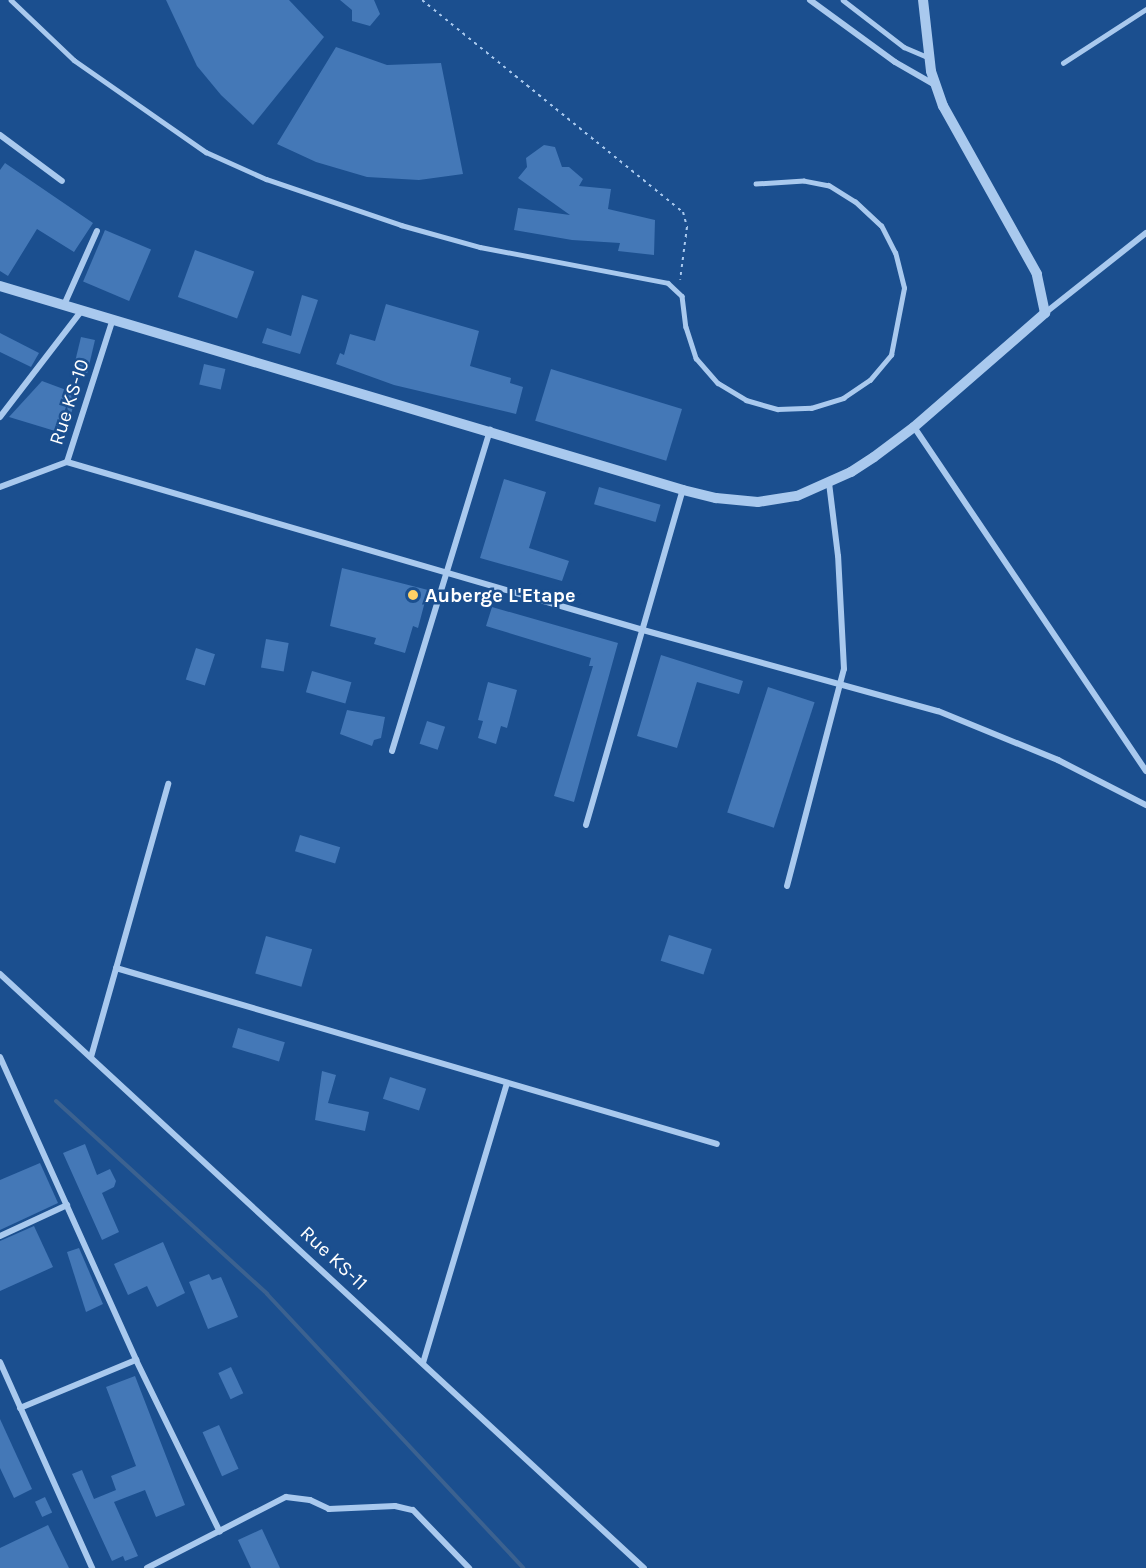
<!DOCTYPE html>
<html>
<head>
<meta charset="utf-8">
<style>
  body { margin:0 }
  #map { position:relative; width:1146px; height:1568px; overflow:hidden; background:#1b4f8f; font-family:Karla,sans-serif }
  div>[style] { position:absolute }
  .stream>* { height:4px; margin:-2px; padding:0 2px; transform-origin:2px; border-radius:2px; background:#3c6290 }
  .building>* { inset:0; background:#4478b7; transform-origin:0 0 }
  .path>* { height:2px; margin-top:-1px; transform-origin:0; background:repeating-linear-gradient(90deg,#a9c9ee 0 3px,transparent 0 7.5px) }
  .service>* { height:4.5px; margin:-2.25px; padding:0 2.25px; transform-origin:2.25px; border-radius:2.25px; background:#a9c9ee }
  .minor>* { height:6px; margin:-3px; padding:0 3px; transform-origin:3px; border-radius:3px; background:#a9c9ee }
  .tertiary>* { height:10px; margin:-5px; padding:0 5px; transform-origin:5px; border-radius:5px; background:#a9c9ee }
  .dots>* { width:16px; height:16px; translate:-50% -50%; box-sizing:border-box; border:3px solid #1b4f8f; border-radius:50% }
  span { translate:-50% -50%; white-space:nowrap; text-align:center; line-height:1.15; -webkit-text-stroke:5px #1b4f8f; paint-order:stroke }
  .street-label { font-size:20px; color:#fff }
  .poi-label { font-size:20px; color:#fff; font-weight:700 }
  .left { translate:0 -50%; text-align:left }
</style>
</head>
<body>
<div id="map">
  <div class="stream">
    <i style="left:56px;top:1101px;width:286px;rotate:42.4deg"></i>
    <i style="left:267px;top:1294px;width:375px;rotate:46.9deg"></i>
  </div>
  <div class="building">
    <i style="clip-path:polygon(166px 0,289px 0,324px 37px,253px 125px,221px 95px,197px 66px)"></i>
    <i style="clip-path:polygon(340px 0,374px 0,380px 14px,370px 26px,352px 21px,352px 10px)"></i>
    <i style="clip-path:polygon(336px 47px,387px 65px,441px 63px,463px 174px,419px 180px,367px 177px,316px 162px,277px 144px)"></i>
    <i style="clip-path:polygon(544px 145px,555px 147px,562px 167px,569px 167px,583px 179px,579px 186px,611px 189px,608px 209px,655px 220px,654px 255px,618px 251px,620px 243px,572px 240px,514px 230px,518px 208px,570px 215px,518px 178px,527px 167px,526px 158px)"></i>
    <i style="clip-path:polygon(5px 163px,93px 223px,74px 252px,37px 229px,8px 276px,0 271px,0 170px)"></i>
    <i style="left:105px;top:230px;width:50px;height:56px;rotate:23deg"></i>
    <i style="left:195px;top:250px;width:63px;height:50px;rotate:20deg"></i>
    <i style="clip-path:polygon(302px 295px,318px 300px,300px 354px,262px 343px,267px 328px,291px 336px)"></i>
    <i style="clip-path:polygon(386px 304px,479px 331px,470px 366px,511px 378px,510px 383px,523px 387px,516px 414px,394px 385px,336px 364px,340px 353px,344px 355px,350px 334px,375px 341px)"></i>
    <i style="clip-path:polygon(0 333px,39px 353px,31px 367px,0 352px)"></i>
    <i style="clip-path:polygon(81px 337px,95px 340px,87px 374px,74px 366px)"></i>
    <i style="left:204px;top:364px;width:22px;height:21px;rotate:13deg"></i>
    <i style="left:551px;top:369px;width:137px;height:54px;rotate:17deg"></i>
    <i style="clip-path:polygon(42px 381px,77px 394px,65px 434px,9px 417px)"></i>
    <i style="clip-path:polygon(504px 479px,546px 492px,529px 548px,569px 561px,562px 581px,480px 558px)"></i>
    <i style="left:599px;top:487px;width:64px;height:18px;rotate:16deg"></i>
    <i style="clip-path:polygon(342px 568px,428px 590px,418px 628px,413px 626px,405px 653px,374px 644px,376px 638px,330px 626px)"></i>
    <i style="clip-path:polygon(492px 607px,618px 643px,574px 802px,554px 796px,593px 666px,589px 666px,591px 658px,486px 626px)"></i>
    <i style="left:266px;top:639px;width:23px;height:29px;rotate:10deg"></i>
    <i style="left:196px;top:648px;width:20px;height:33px;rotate:18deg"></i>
    <i style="clip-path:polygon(661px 655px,743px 681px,739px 694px,697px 682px,677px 748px,637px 736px)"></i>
    <i style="left:312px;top:671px;width:41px;height:22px;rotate:16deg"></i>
    <i style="clip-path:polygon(488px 682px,517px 690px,507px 728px,501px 726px,496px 744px,478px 738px,483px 721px,478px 720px)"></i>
    <i style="left:768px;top:687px;width:49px;height:132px;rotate:18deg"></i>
    <i style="clip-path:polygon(347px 710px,385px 717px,381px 738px,374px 740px,372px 746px,340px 734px)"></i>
    <i style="left:427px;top:721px;width:19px;height:24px;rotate:18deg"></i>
    <i style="left:300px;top:835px;width:42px;height:17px;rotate:17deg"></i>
    <i style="left:669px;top:935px;width:45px;height:27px;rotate:18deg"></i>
    <i style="left:266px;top:936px;width:48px;height:39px;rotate:16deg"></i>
    <i style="left:238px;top:1028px;width:49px;height:20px;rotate:17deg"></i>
    <i style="clip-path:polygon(322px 1071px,336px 1075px,328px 1103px,369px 1112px,365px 1131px,315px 1120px)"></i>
    <i style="left:390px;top:1077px;width:38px;height:23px;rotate:18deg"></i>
    <i style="clip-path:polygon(85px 1144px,97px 1175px,110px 1169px,116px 1181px,114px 1187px,102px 1193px,119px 1232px,102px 1240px,63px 1153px)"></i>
    <i style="clip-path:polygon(40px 1163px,58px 1203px,0 1230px,0 1180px)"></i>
    <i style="clip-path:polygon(34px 1226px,53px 1267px,0 1291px,0 1241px)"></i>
    <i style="clip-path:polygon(163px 1242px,185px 1293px,157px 1307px,147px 1286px,128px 1295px,114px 1264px)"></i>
    <i style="clip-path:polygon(79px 1248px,103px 1304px,86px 1312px,67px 1252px)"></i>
    <i style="clip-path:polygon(209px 1274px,212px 1280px,221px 1277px,238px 1317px,208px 1329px,189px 1282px)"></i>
    <i style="left:231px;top:1367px;width:29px;height:14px;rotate:65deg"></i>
    <i style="clip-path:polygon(135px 1376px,185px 1505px,156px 1517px,145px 1490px,114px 1502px,138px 1556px,125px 1561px,123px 1556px,112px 1561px,72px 1474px,82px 1470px,94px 1499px,116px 1490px,111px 1476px,136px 1466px,106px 1387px)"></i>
    <i style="clip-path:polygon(0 1419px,32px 1489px,14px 1498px,0 1468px)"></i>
    <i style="left:219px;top:1425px;width:48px;height:18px;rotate:66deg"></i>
    <i style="left:45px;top:1497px;width:17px;height:11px;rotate:65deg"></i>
    <i style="clip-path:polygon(48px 1525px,69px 1568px,0 1568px,0 1548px)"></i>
    <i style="clip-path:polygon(262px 1529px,280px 1568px,251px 1568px,238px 1540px)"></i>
  </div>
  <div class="path">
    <i style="left:422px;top:0;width:336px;rotate:39.1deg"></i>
    <i style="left:683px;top:212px;width:16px;rotate:75deg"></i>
    <i style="left:687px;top:227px;width:53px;rotate:97.5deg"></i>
  </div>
  <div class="service">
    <i style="left:11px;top:0;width:87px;rotate:43.6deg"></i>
    <i style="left:74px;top:60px;width:161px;rotate:34.9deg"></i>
    <i style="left:206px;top:152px;width:66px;rotate:24.2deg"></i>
    <i style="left:266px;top:179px;width:143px;rotate:18.8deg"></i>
    <i style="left:401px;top:225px;width:82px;rotate:15.6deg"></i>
    <i style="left:480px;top:247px;width:191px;rotate:10.8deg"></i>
    <i style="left:668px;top:283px;width:19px;rotate:43deg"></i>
    <i style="left:682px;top:296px;width:31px;rotate:83deg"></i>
    <i style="left:686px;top:327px;width:33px;rotate:72deg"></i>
    <i style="left:696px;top:358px;width:33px;rotate:49deg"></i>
    <i style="left:718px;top:383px;width:33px;rotate:31deg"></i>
    <i style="left:746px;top:400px;width:33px;rotate:16deg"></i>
    <i style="left:778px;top:409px;width:33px;rotate:-2deg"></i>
    <i style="left:811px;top:408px;width:34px;rotate:-17deg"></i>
    <i style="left:843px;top:398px;width:32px;rotate:-34deg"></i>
    <i style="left:870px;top:380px;width:33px;rotate:-50deg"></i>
    <i style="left:891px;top:355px;width:68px;rotate:-79deg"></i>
    <i style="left:904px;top:288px;width:36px;rotate:-104deg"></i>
    <i style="left:895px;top:253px;width:30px;rotate:-117deg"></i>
    <i style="left:881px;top:226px;width:35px;rotate:-137deg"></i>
    <i style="left:855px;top:202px;width:31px;rotate:-148deg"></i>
    <i style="left:829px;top:186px;width:25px;rotate:-169deg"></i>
    <i style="left:804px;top:181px;width:48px;rotate:176.4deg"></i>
    <i style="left:843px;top:0;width:77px;rotate:37.6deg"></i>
    <i style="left:904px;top:47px;width:25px;rotate:23deg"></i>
    <i style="left:1063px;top:63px;width:99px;rotate:-33deg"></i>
  </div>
  <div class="minor">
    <i style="left:810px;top:0;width:105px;rotate:36.1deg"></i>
    <i style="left:895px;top:62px;width:46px;rotate:29.9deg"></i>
    <i style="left:0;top:135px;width:77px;rotate:36.6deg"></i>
    <i style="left:64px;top:305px;width:81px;rotate:-66deg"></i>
    <i style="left:1045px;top:313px;width:129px;rotate:-38.4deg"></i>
    <i style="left:0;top:417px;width:135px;rotate:-52.5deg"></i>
    <i style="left:914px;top:427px;width:415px;rotate:56deg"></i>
    <i style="left:67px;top:462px;width:600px;rotate:16.26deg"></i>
    <i style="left:643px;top:630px;width:306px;rotate:15.4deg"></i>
    <i style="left:938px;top:711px;width:130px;rotate:22.2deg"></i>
    <i style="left:1058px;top:760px;width:99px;rotate:27.1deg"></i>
    <i style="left:0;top:487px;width:72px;rotate:-20.5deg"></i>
    <i style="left:67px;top:462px;width:150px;rotate:-72.2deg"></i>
    <i style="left:392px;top:751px;width:336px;rotate:-73deg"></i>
    <i style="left:586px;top:825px;width:349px;rotate:-73.9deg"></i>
    <i style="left:787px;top:886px;width:224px;rotate:-75.3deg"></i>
    <i style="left:844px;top:669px;width:113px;rotate:-93deg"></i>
    <i style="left:838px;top:556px;width:74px;rotate:-97deg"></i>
    <i style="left:116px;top:968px;width:626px;rotate:16.32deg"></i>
    <i style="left:0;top:974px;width:876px;rotate:42.69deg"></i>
    <i style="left:0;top:1057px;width:332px;rotate:65.8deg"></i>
    <i style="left:136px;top:1360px;width:191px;rotate:64deg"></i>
    <i style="left:91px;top:1057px;width:284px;rotate:-74.2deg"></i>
    <i style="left:0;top:1236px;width:74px;rotate:-24.8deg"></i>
    <i style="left:0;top:1362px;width:226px;rotate:65.9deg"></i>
    <i style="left:423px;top:1363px;width:292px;rotate:-73.3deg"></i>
    <i style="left:20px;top:1408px;width:126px;rotate:-22.5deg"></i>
    <i style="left:147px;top:1568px;width:156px;rotate:-27.1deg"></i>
    <i style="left:286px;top:1497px;width:24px;rotate:7deg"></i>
    <i style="left:310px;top:1500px;width:21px;rotate:25deg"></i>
    <i style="left:329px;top:1509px;width:66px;rotate:-2.6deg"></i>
    <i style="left:395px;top:1506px;width:18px;rotate:13deg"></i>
    <i style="left:413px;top:1510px;width:81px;rotate:46deg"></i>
  </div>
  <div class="tertiary">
    <i style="left:0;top:286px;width:713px;rotate:16.63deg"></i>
    <i style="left:683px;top:490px;width:34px;rotate:14deg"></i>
    <i style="left:716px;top:498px;width:42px;rotate:5.4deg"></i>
    <i style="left:758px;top:502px;width:39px;rotate:-9deg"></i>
    <i style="left:797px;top:496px;width:59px;rotate:-24deg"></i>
    <i style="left:851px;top:472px;width:27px;rotate:-33deg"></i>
    <i style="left:874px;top:457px;width:50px;rotate:-36.9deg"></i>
    <i style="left:914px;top:427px;width:174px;rotate:-41deg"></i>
    <i style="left:1045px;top:313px;width:40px;rotate:-102deg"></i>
    <i style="left:1037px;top:274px;width:193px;rotate:-119.2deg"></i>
    <i style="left:943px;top:106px;width:37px;rotate:-109deg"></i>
    <i style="left:931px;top:71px;width:71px;rotate:-96.4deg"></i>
  </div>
  <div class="dots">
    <i style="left:413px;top:595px;background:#ffd166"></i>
  </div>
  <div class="street-label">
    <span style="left:69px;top:402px;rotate:-72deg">Rue KS-10</span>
    <span style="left:334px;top:1258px;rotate:43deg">Rue KS-11</span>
  </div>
  <div class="poi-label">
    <span class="left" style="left:425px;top:595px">Auberge L'Etape</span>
  </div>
</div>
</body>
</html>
